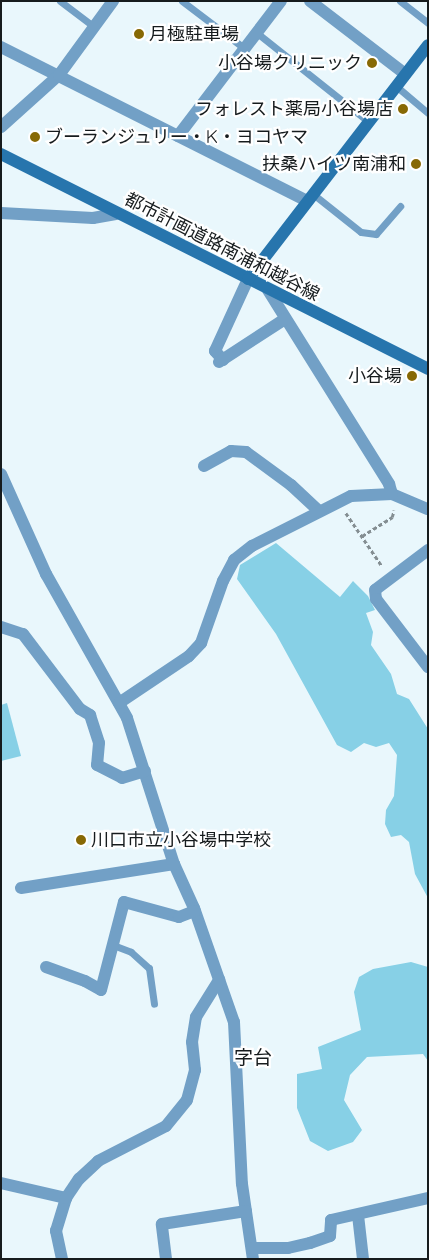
<!DOCTYPE html>
<html>
<head>
<meta charset="utf-8">
<style>
  body { margin:0 }
  #map { position:relative; width:429px; height:1260px; overflow:hidden; background:#e9f7fc; font-family:Quicksand,"Noto Sans JP",sans-serif }
  div>[style] { position:absolute }
  .green>* { inset:0; background:#87d0e6 }
  .path>* { height:2.5px; margin-top:-1.25px; transform-origin:0; background:repeating-linear-gradient(90deg,#848e92 0 4px,transparent 0 6.5px) }
  .lane>* { height:7px; margin:-3.5px; padding:0 3.5px; transform-origin:3.5px; border-radius:3.5px; background:#72a0c6 }
  .street>* { height:12px; margin:-6px; padding:0 6px; transform-origin:6px; border-radius:6px; background:#72a0c6 }
  .secondary>* { height:12px; margin:-6px; padding:0 6px; transform-origin:6px; border-radius:6px; background:#2775ad }
  .dots>* { width:14px; height:14px; translate:-50% -50%; box-sizing:border-box; border:2px solid #fff; border-radius:50% }
  span { translate:-50% -50%; white-space:nowrap; text-align:center; line-height:1.15; -webkit-text-stroke:4.5px #fff; paint-order:stroke }
  .poi-label { font-size:18px; color:#161b1d }
  .left { translate:0 -50%; text-align:left }
  .right { translate:-100% -50%; text-align:right }
  .street-label { font-size:18px; color:#161b1d }
  .neighbourhood-label { font-size:19px; color:#161b1d }
  .frame { position:absolute; inset:0; border:2px solid #161b1d; pointer-events:none }
</style>
</head>
<body>
<div id="map">
  <div class="green">
    <i style="clip-path:polygon(276px 543px,340px 597px,353px 581px,368px 596px,375px 610px,366px 613px,373px 632px,371px 645px,391px 674px,397px 694px,409px 699px,428px 729px,428px 898px,415px 874px,409px 842px,401px 835px,391px 837px,385px 824px,386px 810px,394px 796px,397px 755px,389px 743px,376px 747px,364px 743px,351px 752px,337px 745px,276px 634px,237px 579px,240px 565px)"></i>
    <i style="clip-path:polygon(7px 703px,21px 756px,1px 761px,1px 705px)"></i>
    <i style="clip-path:polygon(411px 962px,428px 967px,428px 1061px,423px 1054px,367px 1057px,350px 1075px,344px 1100px,362px 1130px,353px 1142px,328px 1151px,310px 1141px,297px 1108px,297px 1074px,322px 1069px,318px 1047px,361px 1030px,354px 992px,359px 977px,373px 969px)"></i>
  </div>
  <div class="path">
    <i style="left:346px;top:513px;width:64px;rotate:55.8deg"></i>
    <i style="left:362px;top:536px;width:36px;rotate:-32deg"></i>
    <i style="left:392px;top:517px;width:7px;rotate:-74deg"></i>
  </div>
  <div class="lane">
    <i style="left:60px;top:1px;width:41px;rotate:37.1deg"></i>
    <i style="left:182px;top:1px;width:78px;rotate:37.2deg"></i>
    <i style="left:400px;top:1px;width:36px;rotate:38deg"></i>
    <i style="left:257px;top:33px;width:143px;rotate:38.5deg"></i>
    <i style="left:396px;top:86px;width:42px;rotate:40.2deg"></i>
    <i style="left:313px;top:194px;width:61px;rotate:38.4deg"></i>
    <i style="left:361px;top:232px;width:15px;rotate:8deg"></i>
    <i style="left:376px;top:234px;width:37px;rotate:-49deg"></i>
    <i style="left:113px;top:945px;width:19px;rotate:21deg"></i>
    <i style="left:131px;top:952px;width:24px;rotate:42deg"></i>
    <i style="left:149px;top:968px;width:36px;rotate:82deg"></i>
  </div>
  <div class="street">
    <i style="left:310px;top:1px;width:120px;rotate:37.5deg"></i>
    <i style="left:1px;top:47px;width:343px;rotate:26.7deg"></i>
    <i style="left:1px;top:127px;width:78px;rotate:-41.9deg"></i>
    <i style="left:59px;top:75px;width:92px;rotate:-53.9deg"></i>
    <i style="left:178px;top:136px;width:170px;rotate:-52.7deg"></i>
    <i style="left:1px;top:213px;width:92px;rotate:3.1deg"></i>
    <i style="left:93px;top:218px;width:23px;rotate:-10deg"></i>
    <i style="left:268px;top:290px;width:229px;rotate:58deg"></i>
    <i style="left:389px;top:484px;width:10px;rotate:73deg"></i>
    <i style="left:392px;top:494px;width:39px;rotate:23deg"></i>
    <i style="left:223px;top:360px;width:12px;rotate:-132deg"></i>
    <i style="left:215px;top:351px;width:79px;rotate:-65.4deg"></i>
    <i style="left:219px;top:362px;width:79px;rotate:-33.1deg"></i>
    <i style="left:204px;top:466px;width:31px;rotate:-29deg"></i>
    <i style="left:231px;top:451px;width:15px;rotate:4deg"></i>
    <i style="left:246px;top:452px;width:56px;rotate:36.3deg"></i>
    <i style="left:291px;top:485px;width:38px;rotate:43deg"></i>
    <i style="left:1px;top:474px;width:110px;rotate:65.8deg"></i>
    <i style="left:46px;top:574px;width:165px;rotate:60.6deg"></i>
    <i style="left:127px;top:718px;width:153px;rotate:72.2deg"></i>
    <i style="left:174px;top:864px;width:48px;rotate:65.6deg"></i>
    <i style="left:194px;top:908px;width:121px;rotate:70.7deg"></i>
    <i style="left:234px;top:1022px;width:162px;rotate:87.2deg"></i>
    <i style="left:242px;top:1184px;width:76px;rotate:81.7deg"></i>
    <i style="left:428px;top:550px;width:66px;rotate:143deg"></i>
    <i style="left:375px;top:590px;width:9px;rotate:84deg"></i>
    <i style="left:376px;top:599px;width:86px;rotate:52.6deg"></i>
    <i style="left:1px;top:627px;width:23px;rotate:18deg"></i>
    <i style="left:23px;top:634px;width:94px;rotate:52.8deg"></i>
    <i style="left:80px;top:709px;width:12px;rotate:31deg"></i>
    <i style="left:90px;top:715px;width:29px;rotate:72deg"></i>
    <i style="left:99px;top:743px;width:22px;rotate:95deg"></i>
    <i style="left:97px;top:765px;width:28px;rotate:27deg"></i>
    <i style="left:122px;top:778px;width:24px;rotate:-17deg"></i>
    <i style="left:119px;top:703px;width:84px;rotate:-33.9deg"></i>
    <i style="left:189px;top:656px;width:18px;rotate:-47deg"></i>
    <i style="left:201px;top:643px;width:66px;rotate:-70.5deg"></i>
    <i style="left:223px;top:581px;width:24px;rotate:-62deg"></i>
    <i style="left:234px;top:560px;width:23px;rotate:-38deg"></i>
    <i style="left:252px;top:546px;width:111px;rotate:-26.8deg"></i>
    <i style="left:351px;top:496px;width:41px;rotate:-2.8deg"></i>
    <i style="left:21px;top:888px;width:155px;rotate:-8.9deg"></i>
    <i style="left:46px;top:967px;width:41px;rotate:19.7deg"></i>
    <i style="left:85px;top:981px;width:18px;rotate:29deg"></i>
    <i style="left:101px;top:990px;width:91px;rotate:-75.4deg"></i>
    <i style="left:124px;top:902px;width:57px;rotate:15.3deg"></i>
    <i style="left:179px;top:917px;width:17px;rotate:-21deg"></i>
    <i style="left:1px;top:1183px;width:67px;rotate:13deg"></i>
    <i style="left:358px;top:1215px;width:44px;rotate:83.5deg"></i>
    <i style="left:252px;top:1248px;width:36px"></i>
    <i style="left:288px;top:1248px;width:23px;rotate:-13deg"></i>
    <i style="left:310px;top:1243px;width:21px;rotate:-19deg"></i>
    <i style="left:330px;top:1236px;width:16px;rotate:-86deg"></i>
    <i style="left:331px;top:1220px;width:99px;rotate:-12.8deg"></i>
    <i style="left:62px;top:1259px;width:29px;rotate:-102deg"></i>
    <i style="left:56px;top:1231px;width:34px;rotate:-73deg"></i>
    <i style="left:66px;top:1198px;width:23px;rotate:-56deg"></i>
    <i style="left:79px;top:1179px;width:26px;rotate:-43deg"></i>
    <i style="left:98px;top:1161px;width:76px;rotate:-27.2deg"></i>
    <i style="left:166px;top:1126px;width:33px;rotate:-51deg"></i>
    <i style="left:187px;top:1100px;width:31px;rotate:-75deg"></i>
    <i style="left:195px;top:1070px;width:28px;rotate:-96deg"></i>
    <i style="left:192px;top:1042px;width:25px;rotate:-81deg"></i>
    <i style="left:196px;top:1017px;width:44px;rotate:-58.1deg"></i>
    <i style="left:166px;top:1259px;width:35px;rotate:-97deg"></i>
    <i style="left:162px;top:1224px;width:85px;rotate:-8.8deg"></i>
  </div>
  <div class="secondary">
    <i style="left:1px;top:154px;width:478px;rotate:26.7deg"></i>
    <i style="left:248px;top:279px;width:295px;rotate:-52.4deg"></i>
  </div>
  <div class="dots">
    <i style="left:139px;top:34px;background:#876905"></i>
    <i style="left:372px;top:63px;background:#876905"></i>
    <i style="left:403px;top:109px;background:#876905"></i>
    <i style="left:35px;top:137px;background:#876905"></i>
    <i style="left:416px;top:164px;background:#876905"></i>
    <i style="left:412px;top:376px;background:#876905"></i>
    <i style="left:81px;top:840px;background:#876905"></i>
  </div>
  <div class="poi-label">
    <span class="left" style="left:149px;top:34px">月極駐車場</span>
    <span class="right" style="left:362px;top:63px">小谷場クリニック</span>
    <span class="right" style="left:393px;top:109px">フォレスト薬局小谷場店</span>
    <span class="left" style="left:45px;top:137px">ブーランジュリー・K・ヨコヤマ</span>
    <span class="right" style="left:406px;top:164px">扶桑ハイツ南浦和</span>
    <span class="right" style="left:402px;top:376px">小谷場</span>
    <span class="left" style="left:91px;top:840px">川口市立小谷場中学校</span>
  </div>
  <div class="street-label">
    <span style="left:222px;top:247px;rotate:27deg">都市計画道路南浦和越谷線</span>
  </div>
  <div class="neighbourhood-label">
    <span style="left:253px;top:1058px">字台</span>
  </div>
  <div class="frame"></div>
</div>
</body>
</html>
